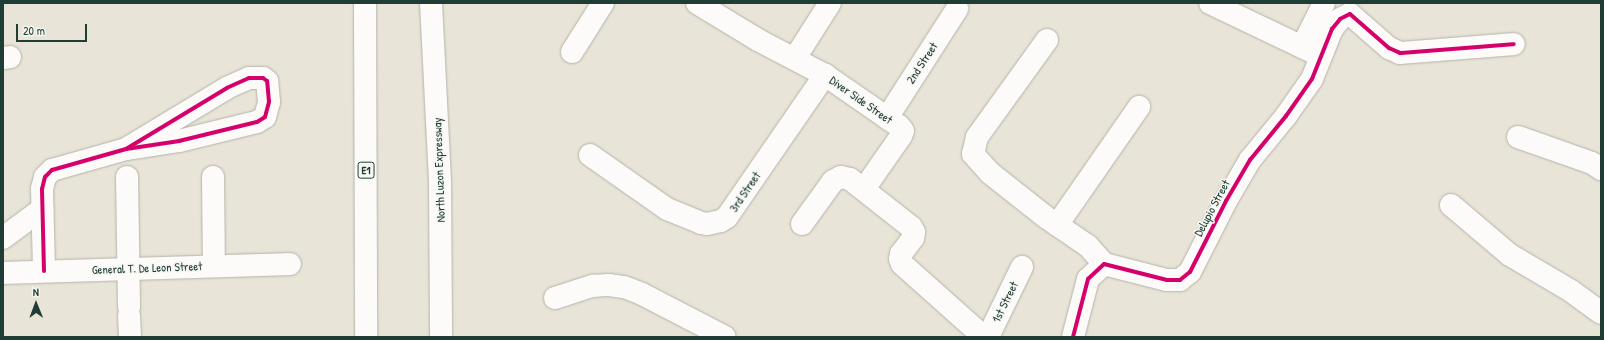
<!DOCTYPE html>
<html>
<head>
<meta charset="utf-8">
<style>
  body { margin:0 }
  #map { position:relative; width:1604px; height:340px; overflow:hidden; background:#e8e4d7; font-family:"Patrick Hand",sans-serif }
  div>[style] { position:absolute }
  .roads { filter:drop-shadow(0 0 1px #b4b4ab) drop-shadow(0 0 1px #b4b4ab) }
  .minor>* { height:22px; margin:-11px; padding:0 11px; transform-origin:11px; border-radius:11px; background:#fcfbf9 }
  .highway>* { height:22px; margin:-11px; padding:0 11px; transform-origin:11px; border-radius:11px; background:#fcfbf9 }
  .cycleway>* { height:4px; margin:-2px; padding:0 2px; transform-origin:2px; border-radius:2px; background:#d6006c }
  span { translate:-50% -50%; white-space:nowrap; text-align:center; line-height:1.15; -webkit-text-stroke:3px #f6f6f2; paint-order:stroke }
  .shield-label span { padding:1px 3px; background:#f6f6f2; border:1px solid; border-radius:3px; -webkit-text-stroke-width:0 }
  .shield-label { font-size:11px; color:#1f3d34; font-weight:700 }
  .street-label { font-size:12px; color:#1f3d34 }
  .frame { position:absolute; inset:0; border:4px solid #1f3d34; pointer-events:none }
  .north { position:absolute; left:16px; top:284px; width:40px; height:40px; -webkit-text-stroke:3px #f6f6f2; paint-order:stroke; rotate:359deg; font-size:11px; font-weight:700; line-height:16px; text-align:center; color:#1f3d34 }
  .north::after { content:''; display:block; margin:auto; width:14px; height:18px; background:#1f3d34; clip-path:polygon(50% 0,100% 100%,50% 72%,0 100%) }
  .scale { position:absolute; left:16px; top:24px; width:71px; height:18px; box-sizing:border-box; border:2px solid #1f3d34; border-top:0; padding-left:5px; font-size:12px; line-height:14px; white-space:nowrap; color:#1f3d34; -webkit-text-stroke:3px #f6f6f2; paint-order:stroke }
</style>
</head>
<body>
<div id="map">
  <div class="roads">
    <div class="minor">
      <i style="left:697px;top:3px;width:71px;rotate:31.2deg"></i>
      <i style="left:758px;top:40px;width:76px;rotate:27.6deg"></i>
      <i style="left:825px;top:75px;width:90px;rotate:34.6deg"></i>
      <i style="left:899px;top:126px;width:6px;rotate:51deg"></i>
      <i style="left:903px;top:131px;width:5px;rotate:112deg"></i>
      <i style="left:901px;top:136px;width:65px;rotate:124.9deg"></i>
      <i style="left:1210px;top:3px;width:123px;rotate:25.5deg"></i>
      <i style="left:1047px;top:40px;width:120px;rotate:125.8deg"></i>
      <i style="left:977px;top:137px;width:17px;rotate:103deg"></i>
      <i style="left:973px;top:154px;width:25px;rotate:48deg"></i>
      <i style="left:990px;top:173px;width:73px;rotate:38.3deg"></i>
      <i style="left:1047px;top:218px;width:50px;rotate:34.3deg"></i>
      <i style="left:1088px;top:246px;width:24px;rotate:48deg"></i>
      <i style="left:1302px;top:47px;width:49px;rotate:-63.4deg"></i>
      <i style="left:572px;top:52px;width:58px;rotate:-57.7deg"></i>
      <i style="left:3px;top:58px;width:7px;rotate:-8deg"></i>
      <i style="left:795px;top:58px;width:65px;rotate:-57.5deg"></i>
      <i style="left:887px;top:118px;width:130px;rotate:-57.3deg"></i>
      <i style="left:1518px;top:137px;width:78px;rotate:19.4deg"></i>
      <i style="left:1592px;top:163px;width:11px;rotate:34deg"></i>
      <i style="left:590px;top:155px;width:94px;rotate:35deg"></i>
      <i style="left:667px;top:209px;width:37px;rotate:22deg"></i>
      <i style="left:701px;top:223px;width:6px;rotate:9deg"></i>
      <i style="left:707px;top:224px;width:14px;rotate:-12deg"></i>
      <i style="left:721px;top:221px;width:7px;rotate:-34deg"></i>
      <i style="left:727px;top:217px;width:173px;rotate:-55.4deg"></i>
      <i style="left:127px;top:177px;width:130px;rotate:89.1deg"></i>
      <i style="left:213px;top:177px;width:89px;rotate:89.4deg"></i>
      <i style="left:1451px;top:205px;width:77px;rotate:40.3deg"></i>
      <i style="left:1510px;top:255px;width:71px;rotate:30.5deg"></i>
      <i style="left:1571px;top:291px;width:37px;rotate:36deg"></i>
      <i style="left:802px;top:224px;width:53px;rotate:-54.2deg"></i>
      <i style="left:833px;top:181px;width:9px;rotate:-27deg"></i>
      <i style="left:841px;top:177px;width:9px;rotate:13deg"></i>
      <i style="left:850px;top:179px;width:78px;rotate:38.2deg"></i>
      <i style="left:911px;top:227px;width:6px;rotate:59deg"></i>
      <i style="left:914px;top:232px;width:6px;rotate:99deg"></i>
      <i style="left:913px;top:238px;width:20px;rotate:127deg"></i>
      <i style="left:901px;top:254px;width:5px;rotate:101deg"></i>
      <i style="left:900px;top:259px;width:5px;rotate:68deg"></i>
      <i style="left:902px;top:264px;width:110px;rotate:41.7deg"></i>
      <i style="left:1057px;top:225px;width:144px;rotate:-55.2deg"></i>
      <i style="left:3px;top:238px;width:49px;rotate:-36.6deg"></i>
      <i style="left:44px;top:271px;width:82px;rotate:-91.4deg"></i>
      <i style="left:42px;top:189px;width:12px;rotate:-76deg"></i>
      <i style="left:45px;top:177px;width:10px;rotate:-45deg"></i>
      <i style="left:52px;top:170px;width:77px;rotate:-15.8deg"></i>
      <i style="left:126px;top:149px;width:54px;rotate:-8.6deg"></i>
      <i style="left:179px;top:141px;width:80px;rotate:-13.7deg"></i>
      <i style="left:257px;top:122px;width:9px;rotate:-32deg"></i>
      <i style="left:265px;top:117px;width:16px;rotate:-75deg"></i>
      <i style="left:269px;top:102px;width:21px;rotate:-95deg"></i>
      <i style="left:267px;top:81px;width:5px;rotate:-143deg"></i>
      <i style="left:263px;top:78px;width:14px;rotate:180deg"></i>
      <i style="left:249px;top:78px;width:24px;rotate:156deg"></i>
      <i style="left:227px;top:88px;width:118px;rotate:148.9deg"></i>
      <i style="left:3px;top:273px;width:287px;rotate:-1.8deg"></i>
      <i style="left:555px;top:298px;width:40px;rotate:-18deg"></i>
      <i style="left:593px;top:286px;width:16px;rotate:-4deg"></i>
      <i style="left:609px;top:285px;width:15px;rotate:8deg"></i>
      <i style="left:624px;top:287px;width:19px;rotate:21deg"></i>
      <i style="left:642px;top:294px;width:93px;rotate:27.4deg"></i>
      <i style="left:129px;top:316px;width:21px;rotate:87deg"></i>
      <i style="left:988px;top:337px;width:78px;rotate:-64.1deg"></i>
      <i style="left:1073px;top:337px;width:60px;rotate:-75.5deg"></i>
      <i style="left:1088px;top:279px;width:22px;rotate:-43deg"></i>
      <i style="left:1104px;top:264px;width:65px;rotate:14.3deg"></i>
      <i style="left:1167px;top:280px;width:13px"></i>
      <i style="left:1180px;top:280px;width:13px;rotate:-39deg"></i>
      <i style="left:1190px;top:272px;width:80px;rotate:-63.1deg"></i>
      <i style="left:1226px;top:201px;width:48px;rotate:-59.7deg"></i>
      <i style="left:1250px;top:160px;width:57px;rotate:-50.7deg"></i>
      <i style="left:1286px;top:116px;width:45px;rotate:-54.9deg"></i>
      <i style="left:1312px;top:79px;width:54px;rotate:-68.2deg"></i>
      <i style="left:1332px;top:29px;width:13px;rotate:-51deg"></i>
      <i style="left:1340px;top:19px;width:11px;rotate:-27deg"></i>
      <i style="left:1350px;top:14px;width:52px;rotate:41.1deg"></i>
      <i style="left:1389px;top:48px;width:12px;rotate:24deg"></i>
      <i style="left:1400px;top:53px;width:114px;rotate:-4.5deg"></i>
    </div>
    <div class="highway">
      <i style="left:365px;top:3px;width:334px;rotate:89.8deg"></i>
      <i style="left:431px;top:3px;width:179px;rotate:87.1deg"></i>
      <i style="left:440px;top:182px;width:155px;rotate:89.6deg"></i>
    </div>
  </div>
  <div class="cycleway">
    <i style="left:44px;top:271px;width:82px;rotate:-91.4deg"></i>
    <i style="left:42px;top:189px;width:12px;rotate:-76deg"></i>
    <i style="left:45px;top:177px;width:10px;rotate:-45deg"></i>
    <i style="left:52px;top:170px;width:77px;rotate:-15.8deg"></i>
    <i style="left:126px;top:149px;width:54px;rotate:-8.6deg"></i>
    <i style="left:179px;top:141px;width:80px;rotate:-13.7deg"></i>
    <i style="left:257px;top:122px;width:9px;rotate:-32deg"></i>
    <i style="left:265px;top:117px;width:16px;rotate:-75deg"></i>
    <i style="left:269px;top:102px;width:21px;rotate:-95deg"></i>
    <i style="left:267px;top:81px;width:5px;rotate:-143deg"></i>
    <i style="left:263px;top:78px;width:14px;rotate:180deg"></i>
    <i style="left:249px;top:78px;width:24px;rotate:156deg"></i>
    <i style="left:227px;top:88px;width:118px;rotate:148.9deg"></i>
    <i style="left:1073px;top:337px;width:60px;rotate:-75.5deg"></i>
    <i style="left:1088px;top:279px;width:22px;rotate:-43deg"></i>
    <i style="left:1104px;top:264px;width:65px;rotate:14.3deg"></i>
    <i style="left:1167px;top:280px;width:13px"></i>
    <i style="left:1180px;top:280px;width:13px;rotate:-39deg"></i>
    <i style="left:1190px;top:272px;width:80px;rotate:-63.1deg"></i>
    <i style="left:1226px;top:201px;width:48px;rotate:-59.7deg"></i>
    <i style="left:1250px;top:160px;width:57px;rotate:-50.7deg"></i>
    <i style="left:1286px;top:116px;width:45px;rotate:-54.9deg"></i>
    <i style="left:1312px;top:79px;width:54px;rotate:-68.2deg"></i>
    <i style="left:1332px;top:29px;width:13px;rotate:-51deg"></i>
    <i style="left:1340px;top:19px;width:11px;rotate:-27deg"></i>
    <i style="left:1350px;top:14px;width:52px;rotate:41.1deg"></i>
    <i style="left:1389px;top:48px;width:12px;rotate:24deg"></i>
    <i style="left:1400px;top:53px;width:114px;rotate:-4.5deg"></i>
  </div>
  <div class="shield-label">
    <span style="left:366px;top:170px">E1</span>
  </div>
  <div class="street-label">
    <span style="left:922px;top:63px;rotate:-57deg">2nd Street</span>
    <span style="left:861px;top:100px;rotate:35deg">Diver Side Street</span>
    <span style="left:439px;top:170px;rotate:-92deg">North Luzon Expressway</span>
    <span style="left:745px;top:192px;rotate:-56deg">3rd Street</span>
    <span style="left:1212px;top:208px;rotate:-62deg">Delupio Street</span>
    <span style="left:147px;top:268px;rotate:-2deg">General T. De Leon Street</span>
    <span style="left:1005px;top:302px;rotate:-64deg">1st Street</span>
  </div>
  <div class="frame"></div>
  <div class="north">N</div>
  <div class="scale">20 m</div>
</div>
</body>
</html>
